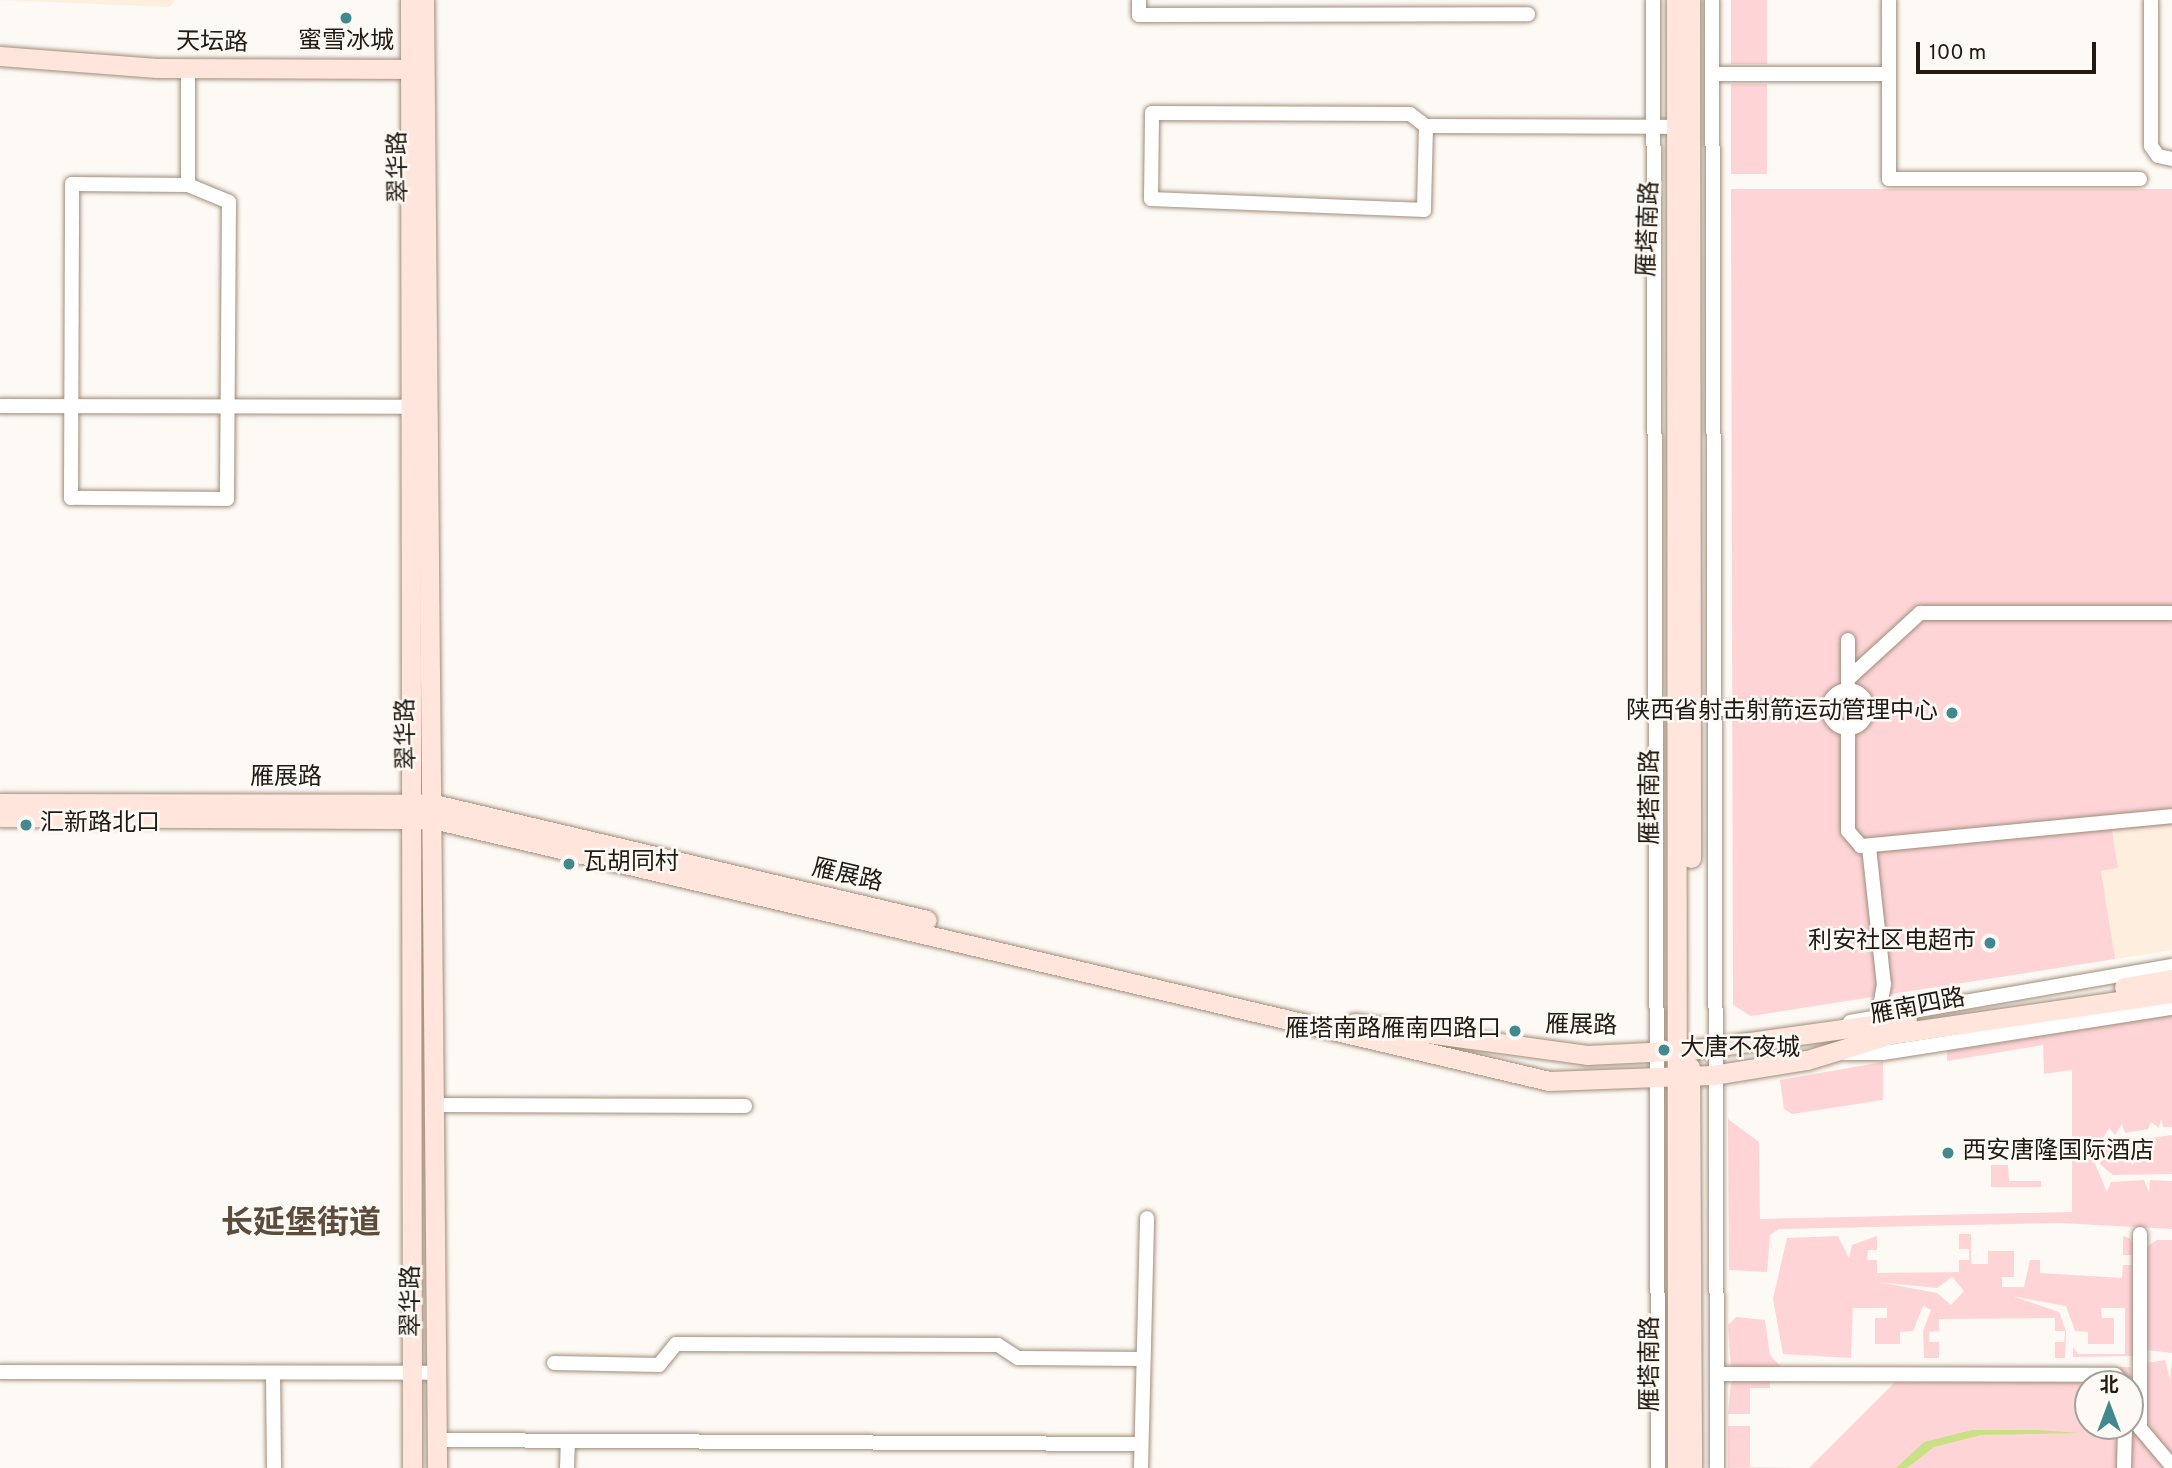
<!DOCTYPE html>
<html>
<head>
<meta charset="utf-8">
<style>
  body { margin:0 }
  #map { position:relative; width:2172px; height:1468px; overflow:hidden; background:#fdf9f4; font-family:Overpass,"Noto Sans SC",sans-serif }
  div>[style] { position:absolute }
  .built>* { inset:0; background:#feeede }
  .green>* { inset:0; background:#fed4d7; transform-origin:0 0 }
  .water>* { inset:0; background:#c8e185 }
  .roads { filter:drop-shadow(0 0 2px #a08d7a) drop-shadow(0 0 2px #a08d7a) }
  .street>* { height:14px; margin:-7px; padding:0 7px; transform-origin:7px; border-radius:7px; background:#fff }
  .street>.ring { margin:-7px; padding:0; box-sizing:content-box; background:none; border:14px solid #fff; border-radius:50% }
  .secondary>* { height:19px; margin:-9.5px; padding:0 9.5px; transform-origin:9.5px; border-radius:9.5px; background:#ffe5dc }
  .dots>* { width:19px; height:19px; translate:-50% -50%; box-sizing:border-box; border:4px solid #fdf9f4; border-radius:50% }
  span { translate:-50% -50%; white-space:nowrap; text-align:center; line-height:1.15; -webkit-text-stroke:5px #fdf9f4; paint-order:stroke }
  .poi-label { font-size:24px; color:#211a12 }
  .right { translate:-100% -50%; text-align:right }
  .left { translate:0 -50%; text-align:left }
  .street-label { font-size:24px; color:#211a12 }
  .district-label { font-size:32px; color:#5d4c3b; font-weight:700 }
  .north { position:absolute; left:2074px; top:1370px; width:70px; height:70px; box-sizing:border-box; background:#fdf9f4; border:2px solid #a5a09a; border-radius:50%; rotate:0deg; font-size:19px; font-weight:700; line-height:28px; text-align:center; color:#211a12 }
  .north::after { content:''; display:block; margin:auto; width:24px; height:32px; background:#41888f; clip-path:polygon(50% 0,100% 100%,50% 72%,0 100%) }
  .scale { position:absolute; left:1916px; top:42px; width:180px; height:32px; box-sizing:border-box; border:4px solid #211a12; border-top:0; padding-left:9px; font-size:21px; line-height:24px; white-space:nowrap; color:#211a12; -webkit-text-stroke:5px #fdf9f4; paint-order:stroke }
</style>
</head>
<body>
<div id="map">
  <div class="built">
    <i style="clip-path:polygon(0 0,175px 0,170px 7px)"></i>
    <i style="clip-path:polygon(2172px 825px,2172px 950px,2115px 959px,2101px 871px,2118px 868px,2112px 831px)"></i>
  </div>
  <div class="green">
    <i style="left:1731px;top:0;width:36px;height:64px"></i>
    <i style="left:1731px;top:84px;width:36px;height:90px"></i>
    <i style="clip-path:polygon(1731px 189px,2172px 189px,2172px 825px,2112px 831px,2118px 868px,2101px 871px,2115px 959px,1751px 1016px,1733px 1005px)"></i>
    <i style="clip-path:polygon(2172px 1015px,2172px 1127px,2163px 1127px,2161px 1119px,2159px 1128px,2151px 1122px,2148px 1129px,2125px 1133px,2122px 1124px,2115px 1135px,2109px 1128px,2092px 1157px,2107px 1192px,2111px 1182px,2144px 1180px,2149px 1192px,2150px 1180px,2172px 1181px,2172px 1229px,2061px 1223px,1779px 1229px,1770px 1235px,1767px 1272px,1729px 1270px,1728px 1119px,1759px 1142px,1760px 1219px,2072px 1212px,2072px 1070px,2044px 1074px,2043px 1045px,1947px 1061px,1947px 1051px)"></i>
    <i style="clip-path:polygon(1883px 1062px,1883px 1100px,1792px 1114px,1784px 1109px,1780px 1080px)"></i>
    <i style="clip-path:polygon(2172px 1135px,2172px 1174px,2113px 1175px,2100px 1164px,2108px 1144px)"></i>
    <i style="clip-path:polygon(1991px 1165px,2008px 1165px,2009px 1181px,2041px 1181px,2041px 1187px,1991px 1187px)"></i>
    <i style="clip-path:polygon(evenodd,1959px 1234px,1971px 1234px,1971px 1264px,1988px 1264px,1988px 1251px,2014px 1251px,2014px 1277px,2002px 1277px,2002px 1287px,2024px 1287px,2030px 1260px,2040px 1260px,2040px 1273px,2122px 1278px,2123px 1265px,2132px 1265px,2132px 1255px,2123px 1255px,2123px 1236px,2129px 1238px,2134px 1243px,2133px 1356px,2073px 1357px,2073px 1347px,2078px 1354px,2125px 1354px,2125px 1308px,2101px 1308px,2102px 1318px,2114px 1318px,2114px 1344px,2088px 1344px,2088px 1332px,2075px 1331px,2066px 1306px,2012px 1296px,2059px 1312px,2066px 1331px,2065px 1358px,2055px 1358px,2055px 1342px,2064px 1342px,2065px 1331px,2055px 1331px,2055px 1318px,1939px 1319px,1939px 1331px,1929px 1332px,1929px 1342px,1939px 1342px,1939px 1358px,1924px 1358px,1923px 1331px,1931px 1310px,1923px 1306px,1913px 1331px,1900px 1332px,1900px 1344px,1875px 1344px,1875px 1318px,1887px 1318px,1887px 1308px,1853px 1308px,1851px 1358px,1783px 1354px,1773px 1299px,1787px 1238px,1838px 1236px,1849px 1258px,1852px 1245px,1877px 1236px,1877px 1250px,1868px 1250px,1867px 1260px,1877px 1260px,1877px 1273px,1959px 1272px,1959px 1260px,1969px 1260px,1969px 1249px,1959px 1249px,1959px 1234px,1952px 1277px,1964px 1291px,1951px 1305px,1937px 1293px,1878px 1282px,1937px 1288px,1952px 1277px)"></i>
    <i style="clip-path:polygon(2157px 1240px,2172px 1240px,2172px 1353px,2147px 1350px,2146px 1247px)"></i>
    <i style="clip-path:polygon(1736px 1317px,1765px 1320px,1770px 1355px,1781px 1367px,2130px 1367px,2136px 1434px,2165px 1468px,2128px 1468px,2128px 1379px,1731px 1368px,1728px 1325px)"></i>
    <i style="clip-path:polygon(2165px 1360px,2170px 1380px,2172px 1360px,2172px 1461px,2145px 1430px,2147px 1363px)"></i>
    <i style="clip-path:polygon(1770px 1379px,1770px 1388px,1750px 1388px,1750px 1414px,1728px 1414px,1731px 1382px)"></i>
    <i style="clip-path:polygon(2115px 1379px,2120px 1384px,2088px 1384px,2088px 1426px,2121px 1426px,2119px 1468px,1809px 1468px,1897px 1380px)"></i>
    <i style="clip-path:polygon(1728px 1426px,1750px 1426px,1750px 1467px,1798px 1467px,1728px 1468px)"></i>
  </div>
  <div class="water">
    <i style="clip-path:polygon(1972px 1430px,2037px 1430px,2080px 1433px,1981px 1435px,1934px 1447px,1907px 1468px,1896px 1468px,1924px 1442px)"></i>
  </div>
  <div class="roads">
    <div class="street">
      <i style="left:1139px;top:0;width:15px;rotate:90deg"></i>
      <i style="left:1139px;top:15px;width:389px;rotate:-0.1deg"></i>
      <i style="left:1653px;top:0;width:1468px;rotate:89.8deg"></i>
      <i style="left:1712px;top:0;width:1468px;rotate:89.8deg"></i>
      <i style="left:1889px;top:0;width:179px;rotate:90deg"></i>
      <i style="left:1889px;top:179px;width:251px"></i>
      <i style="left:2151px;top:0;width:146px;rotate:90deg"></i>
      <i style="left:2151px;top:146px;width:12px;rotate:55deg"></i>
      <i style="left:2158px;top:156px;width:14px;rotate:12deg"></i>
      <i style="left:1712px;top:74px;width:177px"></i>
      <i style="left:1426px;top:126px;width:84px;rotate:91.4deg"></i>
      <i style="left:1424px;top:210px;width:273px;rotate:-177.7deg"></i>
      <i style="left:1151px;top:199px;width:86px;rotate:-89.3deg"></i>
      <i style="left:1152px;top:113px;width:258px;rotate:0.2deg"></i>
      <i style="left:1410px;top:114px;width:20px;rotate:37deg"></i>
      <i style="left:1426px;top:126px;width:257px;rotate:0.2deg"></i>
      <i style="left:72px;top:184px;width:116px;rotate:0.5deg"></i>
      <i style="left:188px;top:185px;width:44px;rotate:22.5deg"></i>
      <i style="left:229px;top:202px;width:297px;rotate:90.4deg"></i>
      <i style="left:227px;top:499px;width:156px;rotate:-179.6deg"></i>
      <i style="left:71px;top:498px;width:314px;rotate:-89.8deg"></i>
      <i style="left:188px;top:185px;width:117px;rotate:-90deg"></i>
      <i style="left:0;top:406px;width:412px;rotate:0.1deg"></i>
      <i style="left:1848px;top:640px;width:42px;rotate:90deg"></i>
      <i style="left:1848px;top:679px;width:98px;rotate:-42.5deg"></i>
      <i style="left:1920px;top:613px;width:252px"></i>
      <i class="ring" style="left:1829px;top:690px;width:24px;height:24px"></i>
      <i style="left:1704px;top:709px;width:125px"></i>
      <i style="left:1848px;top:728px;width:103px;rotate:90deg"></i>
      <i style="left:1848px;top:831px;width:20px;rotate:49deg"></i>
      <i style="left:1861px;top:846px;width:312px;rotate:-5.5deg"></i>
      <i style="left:1869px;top:847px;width:138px;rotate:83.8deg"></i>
      <i style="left:1884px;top:984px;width:28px;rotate:100deg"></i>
      <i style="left:1850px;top:1022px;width:327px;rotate:-9.9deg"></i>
      <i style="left:1845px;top:1053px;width:38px"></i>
      <i style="left:1883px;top:1053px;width:292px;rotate:-8.9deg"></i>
      <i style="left:436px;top:1105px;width:309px;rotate:0.2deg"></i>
      <i style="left:2140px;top:1234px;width:194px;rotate:90deg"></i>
      <i style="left:2140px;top:1428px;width:50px;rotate:49.9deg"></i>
      <i style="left:554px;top:1363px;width:105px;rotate:1.1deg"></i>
      <i style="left:659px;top:1365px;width:27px;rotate:-51deg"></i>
      <i style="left:676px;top:1344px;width:322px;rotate:0.2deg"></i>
      <i style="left:998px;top:1345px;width:24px;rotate:33deg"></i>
      <i style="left:1018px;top:1358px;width:125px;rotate:0.5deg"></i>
      <i style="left:0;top:1372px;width:438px;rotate:0.1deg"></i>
      <i style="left:273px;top:1373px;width:95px;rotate:89.4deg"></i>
      <i style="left:1717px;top:1374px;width:398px;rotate:0.1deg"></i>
      <i style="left:2115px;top:1375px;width:13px;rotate:42deg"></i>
      <i style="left:437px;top:1440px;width:704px;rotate:0.33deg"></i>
      <i style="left:567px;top:1468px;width:27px;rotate:-88deg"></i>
      <i style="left:1141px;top:1468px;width:250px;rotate:-88.6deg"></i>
      <i style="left:2124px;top:1468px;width:42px;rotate:-88.6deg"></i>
    </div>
    <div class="secondary">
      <i style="left:410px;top:0;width:1468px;rotate:89.92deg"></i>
      <i style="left:424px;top:0;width:1468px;rotate:89.49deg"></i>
      <i style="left:1676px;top:0;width:1468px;rotate:89.96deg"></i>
      <i style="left:1690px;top:0;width:858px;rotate:89.93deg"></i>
      <i style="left:0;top:56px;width:157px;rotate:4.4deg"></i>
      <i style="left:157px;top:68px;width:265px;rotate:0.2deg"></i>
      <i style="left:0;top:803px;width:434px;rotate:0.1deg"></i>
      <i style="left:434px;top:804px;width:506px;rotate:13.24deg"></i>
      <i style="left:0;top:817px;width:433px;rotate:0.3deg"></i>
      <i style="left:433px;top:819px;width:1146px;rotate:13.21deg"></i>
      <i style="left:1549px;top:1081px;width:164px;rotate:-2.1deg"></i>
      <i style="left:1713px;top:1075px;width:95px;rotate:-9.1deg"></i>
      <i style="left:1807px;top:1060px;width:89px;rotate:-17deg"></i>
      <i style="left:1892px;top:1034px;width:283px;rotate:-8.3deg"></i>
      <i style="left:2124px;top:987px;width:49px;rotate:-9.5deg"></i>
      <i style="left:1354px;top:1023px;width:235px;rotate:7.8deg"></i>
      <i style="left:1587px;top:1055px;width:104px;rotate:-2.8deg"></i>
      <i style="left:1691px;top:1050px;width:218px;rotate:-7.9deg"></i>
      <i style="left:1690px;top:1067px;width:401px;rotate:89.7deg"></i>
    </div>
  </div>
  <div class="dots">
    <i style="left:346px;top:18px;background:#41888f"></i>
    <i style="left:1952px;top:713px;background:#41888f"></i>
    <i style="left:26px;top:825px;background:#41888f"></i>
    <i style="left:569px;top:864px;background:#41888f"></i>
    <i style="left:1990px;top:943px;background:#41888f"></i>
    <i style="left:1515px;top:1031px;background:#41888f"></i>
    <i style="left:1664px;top:1050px;background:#41888f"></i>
    <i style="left:1948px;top:1153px;background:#41888f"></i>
  </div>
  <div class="poi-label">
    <span style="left:346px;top:43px">蜜雪冰城</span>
    <span class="right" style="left:1938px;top:713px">陕西省射击射箭运动管理中心</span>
    <span class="left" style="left:40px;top:825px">汇新路北口</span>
    <span class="left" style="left:583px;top:864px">瓦胡同村</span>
    <span class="right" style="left:1976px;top:943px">利安社区电超市</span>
    <span class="right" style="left:1501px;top:1031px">雁塔南路雁南四路口</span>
    <span class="left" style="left:1680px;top:1050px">大唐不夜城</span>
    <span class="left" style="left:1962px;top:1153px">西安唐隆国际酒店</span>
  </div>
  <div class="street-label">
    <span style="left:212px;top:44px;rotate:1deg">天坛路</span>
    <span style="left:400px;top:167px;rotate:-91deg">翠华路</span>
    <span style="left:1650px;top:229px;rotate:-88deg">雁塔南路</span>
    <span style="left:408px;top:734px;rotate:-91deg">翠华路</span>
    <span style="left:286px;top:779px">雁展路</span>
    <span style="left:1652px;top:797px;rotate:-90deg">雁塔南路</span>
    <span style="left:847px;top:877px;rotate:13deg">雁展路</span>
    <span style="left:1918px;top:1008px;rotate:-11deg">雁南四路</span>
    <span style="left:1581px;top:1027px;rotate:1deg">雁展路</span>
    <span style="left:413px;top:1301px;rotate:-90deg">翠华路</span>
    <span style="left:1652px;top:1364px;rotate:-90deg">雁塔南路</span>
  </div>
  <div class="district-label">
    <span style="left:301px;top:1225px">长延堡街道</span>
  </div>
  <div class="north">北</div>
  <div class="scale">100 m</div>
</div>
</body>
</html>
